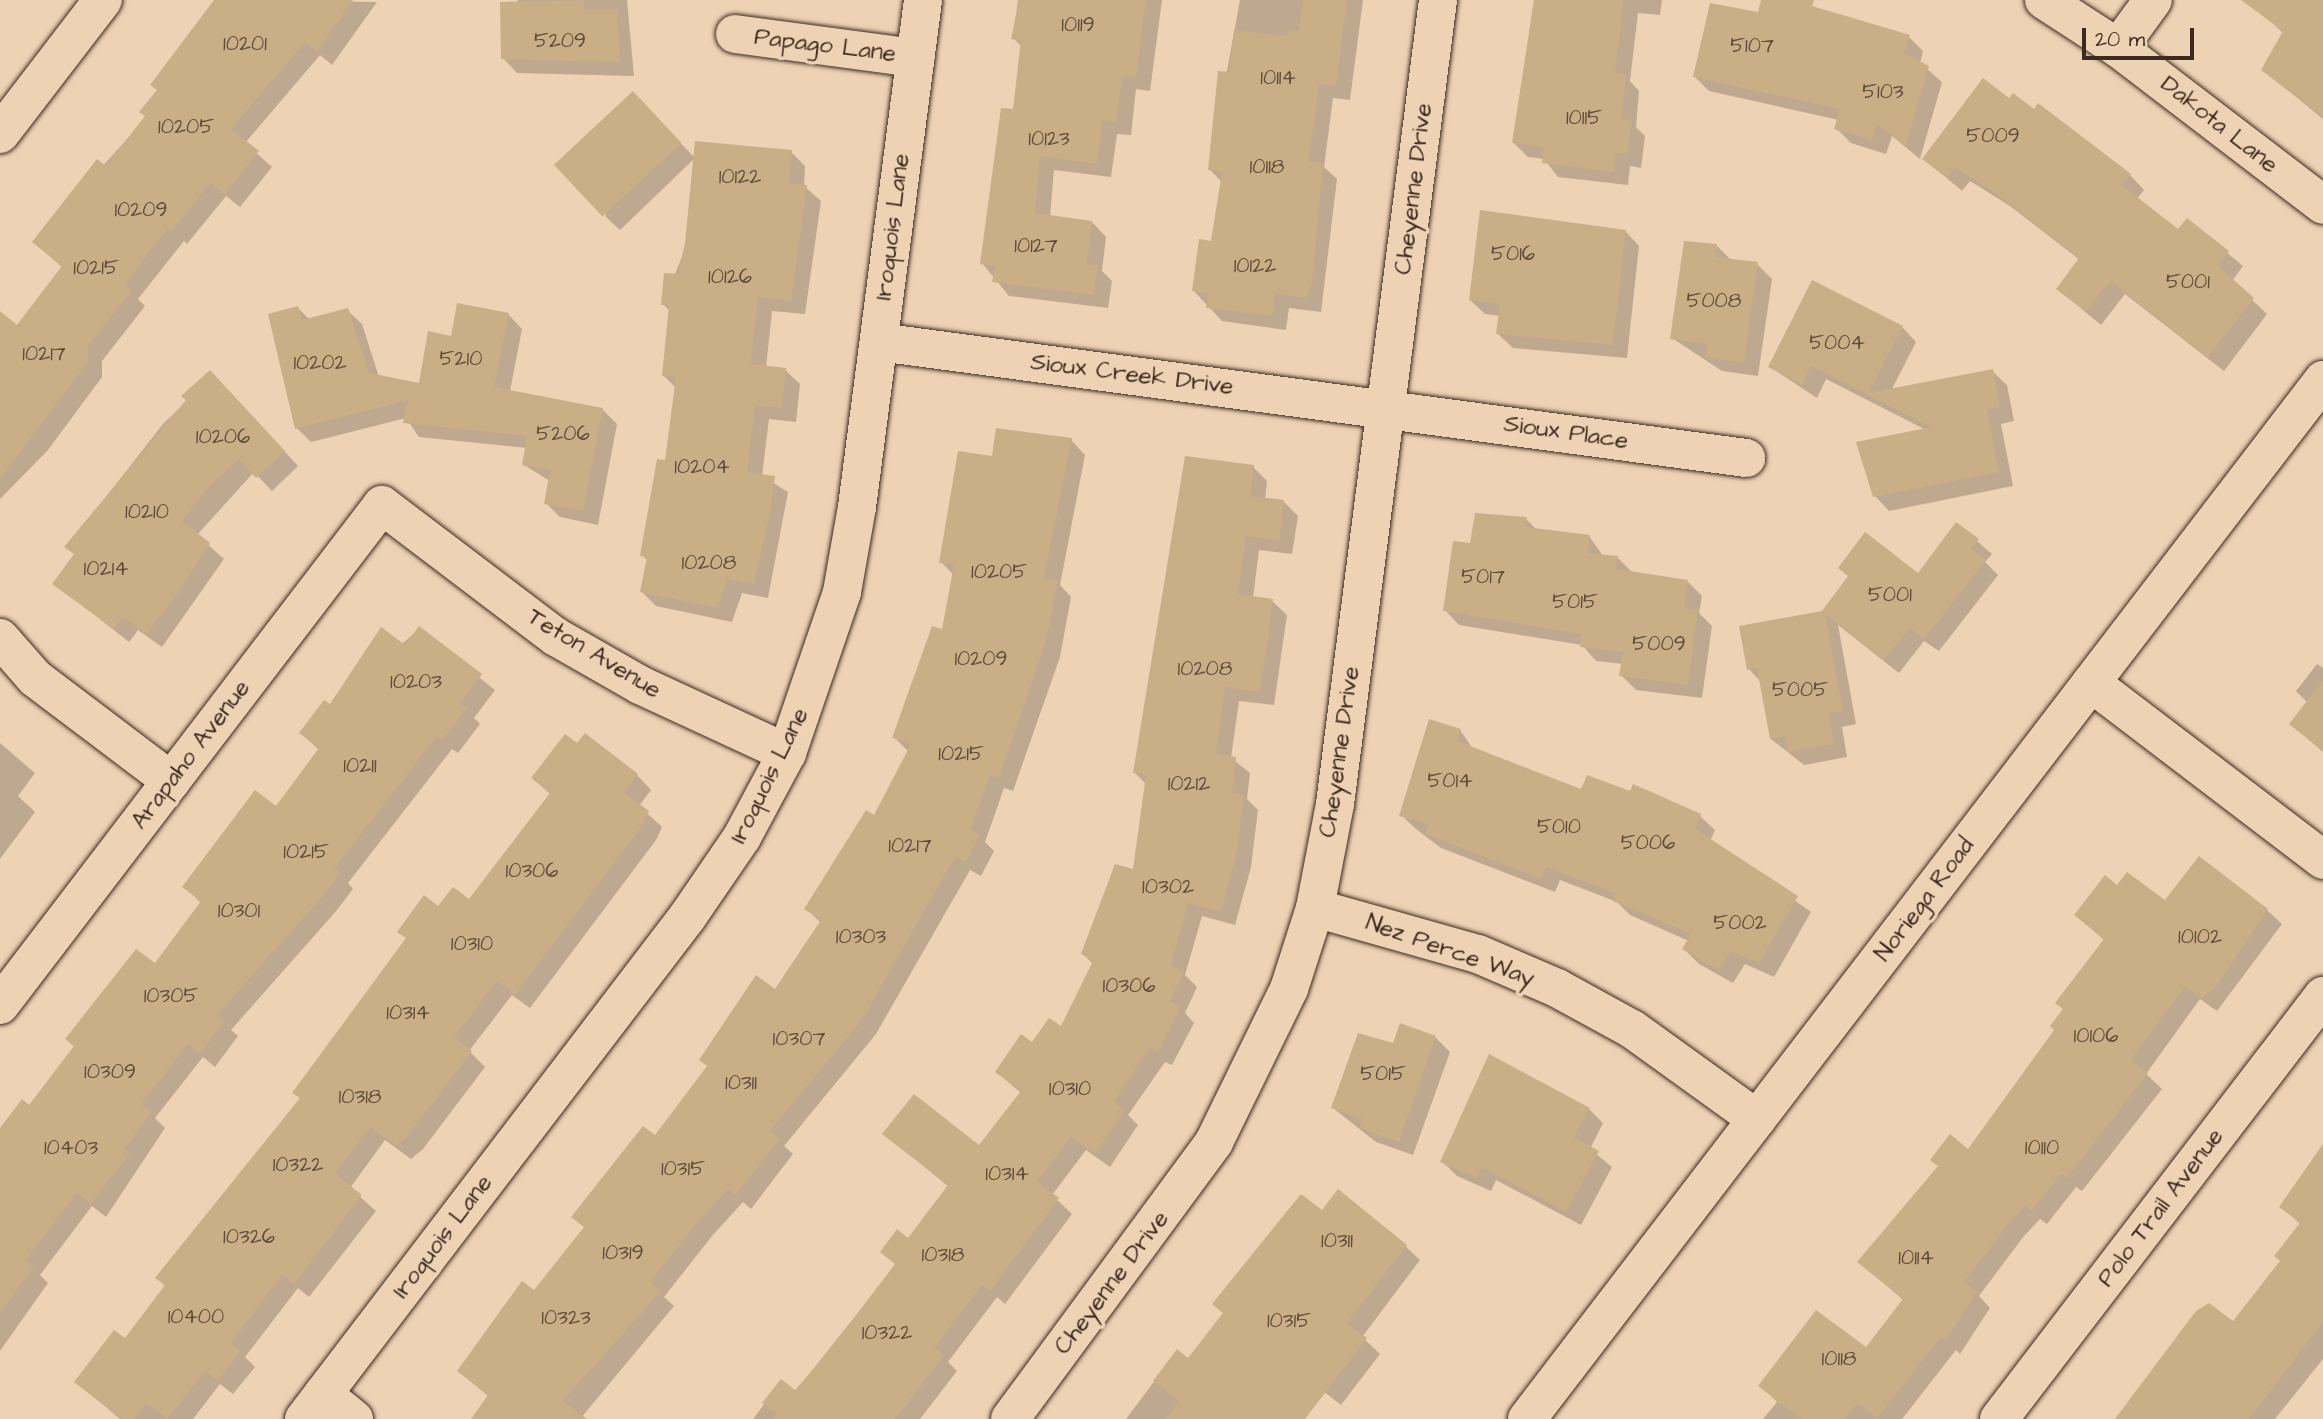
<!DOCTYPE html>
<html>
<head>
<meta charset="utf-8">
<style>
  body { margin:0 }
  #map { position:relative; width:2323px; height:1419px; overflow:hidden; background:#eed2b4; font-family:"Architects Daughter",sans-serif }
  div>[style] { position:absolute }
  .shadow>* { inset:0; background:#0003 }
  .building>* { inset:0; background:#c9ae86; transform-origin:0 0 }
  .roads { filter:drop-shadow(0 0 2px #3b2a1e) drop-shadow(0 0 2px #3b2a1e) }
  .minor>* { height:38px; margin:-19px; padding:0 19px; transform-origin:19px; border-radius:19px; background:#eed2b4 }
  span { translate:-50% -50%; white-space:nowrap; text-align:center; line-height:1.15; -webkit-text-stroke:7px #eed2b4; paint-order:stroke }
  .number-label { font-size:21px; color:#5e4b38 }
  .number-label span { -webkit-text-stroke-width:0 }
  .street-label { font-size:24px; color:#3b2a1e }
  .scale { position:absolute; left:2082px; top:28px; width:112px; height:32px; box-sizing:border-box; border:4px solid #3b2a1e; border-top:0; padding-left:9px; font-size:21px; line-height:24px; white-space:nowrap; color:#3b2a1e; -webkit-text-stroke:5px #eed2b4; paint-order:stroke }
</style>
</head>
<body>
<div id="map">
  <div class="shadow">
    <i style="clip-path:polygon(218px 0,377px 2px,332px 65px,320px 55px,245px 143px,272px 167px,240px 207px,226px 196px,187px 244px,184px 241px,138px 299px,145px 306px,102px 361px,102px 377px,48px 450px,0 499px,0 314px,17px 327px,63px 268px,34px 242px,147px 117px)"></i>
    <i style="clip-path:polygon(518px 0,627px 0,634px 76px,517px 73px,503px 58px)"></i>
    <i style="clip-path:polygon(1018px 0,1162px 0,1150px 91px,1136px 89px,1131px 135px,1117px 134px,1111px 177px,1054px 170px,1050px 217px,1092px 222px,1106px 237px,1102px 271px,1112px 281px,1108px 308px,1009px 296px,982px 263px,1014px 111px,1022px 47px,1013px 38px)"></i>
    <i style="clip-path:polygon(1240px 0,1363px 0,1350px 100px,1333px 98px,1324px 167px,1337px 179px,1321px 312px,1289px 308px,1286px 330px,1222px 321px,1194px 291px,1213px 243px,1222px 182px,1209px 169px)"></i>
    <i style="clip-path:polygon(1534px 0,1662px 0,1660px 15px,1638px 13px,1630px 81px,1639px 91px,1636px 127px,1645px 136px,1641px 168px,1630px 166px,1628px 185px,1558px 177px,1544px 159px,1528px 157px,1514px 143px)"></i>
    <i style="clip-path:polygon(1763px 0,1787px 0,1909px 37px,1923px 51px,1920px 63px,1942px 82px,1920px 159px,1892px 136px,1886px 154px,1851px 143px,1836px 128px,1839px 120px,1709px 91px,1695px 77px,1759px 14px)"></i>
    <i style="clip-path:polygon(2277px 0,2323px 0,2323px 119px,2263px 70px,2284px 34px,2265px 16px)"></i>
    <i style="clip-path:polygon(2010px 101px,2035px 111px,2038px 106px,2130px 175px,2144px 190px,2137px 199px,2179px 231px,2187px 220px,2243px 266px,2232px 281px,2267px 314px,2224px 371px,2125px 294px,2101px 325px,2058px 289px,2080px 260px,2010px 206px,1970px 181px,1962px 191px,1924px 159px)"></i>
    <i style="clip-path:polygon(647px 108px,695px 158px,791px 152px,805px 166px,804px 186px,821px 201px,805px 314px,772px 311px,766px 368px,785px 370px,800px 384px,796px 422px,769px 419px,762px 476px,788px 492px,768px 598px,742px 593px,732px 622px,656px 606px,642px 592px,648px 561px,642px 555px,667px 462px,676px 388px,663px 375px,670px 311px,663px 304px,687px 244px,695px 158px,620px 230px,605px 216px)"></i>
    <i style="clip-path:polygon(1625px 231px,1639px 246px,1627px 358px,1513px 348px,1498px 334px,1501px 316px,1485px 314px,1470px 300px)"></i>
    <i style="clip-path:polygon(1717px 246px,1732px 261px,1757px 264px,1772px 279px,1758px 376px,1722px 371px,1672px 338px)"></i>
    <i style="clip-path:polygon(298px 308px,309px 319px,347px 310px,362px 324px,379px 377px,420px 385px,453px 338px,508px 314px,522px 329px,510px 391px,602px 409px,617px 424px,598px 525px,560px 517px,546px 503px,550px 481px,524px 465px,527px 448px,419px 437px,406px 418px,311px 442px,297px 428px)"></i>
    <i style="clip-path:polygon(1902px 327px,1916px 342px,1891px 391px,1992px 371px,2007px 385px,2014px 421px,2001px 424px,2013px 486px,1889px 511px,1875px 496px,1926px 430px,1826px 379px,1817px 398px,1770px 367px)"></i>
    <i style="clip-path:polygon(224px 386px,298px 466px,272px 491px,254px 472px,197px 535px,224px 559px,162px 647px,138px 630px,129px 642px,54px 583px,76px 555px,67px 547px,163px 424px,188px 400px)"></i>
    <i style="clip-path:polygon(1071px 440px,1085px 455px,1060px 585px,1071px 597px,1060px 657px,1013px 791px,1004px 788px,985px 842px,994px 851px,981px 876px,970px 870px,876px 1034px,784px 1146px,793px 1154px,751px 1209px,743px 1202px,712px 1236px,664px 1297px,674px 1306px,580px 1419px,481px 1419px,489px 1397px,459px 1371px,534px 1293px,585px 1228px,574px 1217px,655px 1138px,775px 992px,821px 923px,806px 908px,875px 817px,909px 752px,894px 737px,944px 631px,954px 575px,941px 562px,993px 458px)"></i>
    <i style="clip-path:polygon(1253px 467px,1267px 481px,1265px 499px,1284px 502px,1298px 516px,1292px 554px,1259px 550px,1253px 598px,1272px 601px,1287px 615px,1274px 705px,1239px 701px,1231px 758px,1250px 773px,1247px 799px,1258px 810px,1251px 867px,1235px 925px,1202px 916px,1185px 975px,1197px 987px,1185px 1013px,1194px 1023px,1172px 1065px,1165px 1062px,1128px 1115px,1138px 1125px,1110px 1167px,1086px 1150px,1052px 1195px,1072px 1214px,1005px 1304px,997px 1297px,948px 1362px,957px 1371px,920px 1419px,753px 1419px,781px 1382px,795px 1392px,896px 1265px,882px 1251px,909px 1240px,949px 1187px,885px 1134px,980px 1147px,1021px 1093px,997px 1072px,1062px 1029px,1093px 964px,1083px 954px,1134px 871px,1146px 784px,1135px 773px)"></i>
    <i style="clip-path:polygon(1526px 519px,1537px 530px,1589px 536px,1603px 556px,1617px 557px,1632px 572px,1687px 581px,1702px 596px,1699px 613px,1712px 626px,1702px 698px,1636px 690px,1621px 675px,1623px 664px,1596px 661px,1582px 645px,1459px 625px,1445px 610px,1472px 545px)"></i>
    <i style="clip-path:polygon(1957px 524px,1992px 554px,1985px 562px,1998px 575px,1939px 651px,1924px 641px,1899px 673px,1838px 625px,1856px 724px,1842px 727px,1847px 757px,1804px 765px,1771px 739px,1761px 682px,1749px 669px,1823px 613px,1918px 575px)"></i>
    <i style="clip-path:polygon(419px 629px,495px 690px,474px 718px,480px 724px,458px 753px,452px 749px,348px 883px,353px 889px,337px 910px,231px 1030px,238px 1036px,215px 1067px,203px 1057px,155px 1118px,165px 1128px,106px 1217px,92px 1206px,40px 1275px,48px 1283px,0 1351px,0 1130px,29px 1107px,75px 1048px,67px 1039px,155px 965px,201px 903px,184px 886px,276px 808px,319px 750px,301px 733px)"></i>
    <i style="clip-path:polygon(2317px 664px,2323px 668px,2323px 752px,2291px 724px,2308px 703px,2296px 691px)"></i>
    <i style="clip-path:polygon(1460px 730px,1473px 749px,1582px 791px,1700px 816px,1715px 830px,1710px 841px,1811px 912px,1774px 977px,1745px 964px,1733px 983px,1699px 964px,1684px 949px,1689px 941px,1630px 915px,1617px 902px,1560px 880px,1555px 892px,1441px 848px,1416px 829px,1401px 815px)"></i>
    <i style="clip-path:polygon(0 743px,35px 773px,18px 796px,35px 812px,0 859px)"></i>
    <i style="clip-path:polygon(577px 746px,637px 775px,651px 790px,639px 806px,662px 827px,656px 840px,530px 1008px,512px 995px,469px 1051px,485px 1067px,423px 1149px,411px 1159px,385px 1140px,350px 1188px,376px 1211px,309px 1297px,298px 1288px,245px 1357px,255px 1367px,233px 1394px,220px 1384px,193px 1419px,120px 1419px,76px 1382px,125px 1340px,166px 1287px,157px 1278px,301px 1099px,294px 1092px,407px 939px,399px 931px,438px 908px,469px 902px,551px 795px,533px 778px)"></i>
    <i style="clip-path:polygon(2118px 888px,2166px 903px,2267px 910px,2282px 924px,2217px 1011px,2200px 999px,2146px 1074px,2162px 1089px,2082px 1191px,2076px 1187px,2047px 1224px,2040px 1219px,2024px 1236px,1979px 1296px,1990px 1308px,1960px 1354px,1956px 1350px,1902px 1419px,1763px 1419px,1777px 1402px,1761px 1386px,1866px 1350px,1904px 1301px,1860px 1261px,1939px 1167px,1932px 1160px,1969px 1151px,2056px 1030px,2105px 941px,2076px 915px)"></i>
    <i style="clip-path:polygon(1401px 1025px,1436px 1038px,1450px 1052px,1413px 1155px,1376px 1142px,1333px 1108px,1394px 1045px)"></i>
    <i style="clip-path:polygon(1589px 1109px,1603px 1123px,1590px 1149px,1612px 1167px,1581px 1225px,1496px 1180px,1491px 1191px,1457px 1176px,1442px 1161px)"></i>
    <i style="clip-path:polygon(2323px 1146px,2323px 1359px,2275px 1419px,2127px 1419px,2233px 1323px,2281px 1262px,2301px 1225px,2281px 1206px)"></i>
    <i style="clip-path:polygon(1322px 1212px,1405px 1246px,1420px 1260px,1362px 1337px,1380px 1354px,1341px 1405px,1323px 1391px,1302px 1419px,1126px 1419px,1177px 1351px,1189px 1360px)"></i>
  </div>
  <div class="building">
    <i style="clip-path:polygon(214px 0,353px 0,317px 52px,305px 42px,231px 129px,259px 151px,225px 194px,210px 183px,172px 231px,168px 228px,125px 284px,132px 290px,88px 346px,88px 362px,0 479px,0 311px,17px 325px,62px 266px,32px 242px,97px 159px,106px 166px,145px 116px,139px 112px,157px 90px,150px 85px)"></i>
    <i style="clip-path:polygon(584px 0,584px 9px,617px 9px,620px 62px,501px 59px,500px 2px)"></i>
    <i style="clip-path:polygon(1019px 0,1146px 0,1136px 78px,1122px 76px,1117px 122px,1103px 120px,1097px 164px,1040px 156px,1035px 213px,1092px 221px,1087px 264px,1098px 265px,1094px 295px,992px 282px,995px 266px,980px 264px,1001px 108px,1013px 109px,1021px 40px,1011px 39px)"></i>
    <i style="clip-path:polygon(1303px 0,1347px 0,1336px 86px,1319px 84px,1309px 161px,1323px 163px,1312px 283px,1307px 298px,1275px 294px,1272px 316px,1206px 308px,1208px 293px,1192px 291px,1199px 239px,1211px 241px,1222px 172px,1208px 170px,1218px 71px,1229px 72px,1234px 30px,1288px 36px,1288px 30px,1299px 31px)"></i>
    <i style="clip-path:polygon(1534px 0,1624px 0,1615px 73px,1626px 74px,1622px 119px,1632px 120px,1627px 154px,1616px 153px,1614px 172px,1542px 163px,1544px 147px,1512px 143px)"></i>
    <i style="clip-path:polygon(1761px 0,1814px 0,1812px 6px,1910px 35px,1904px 53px,1929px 66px,1906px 146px,1877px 124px,1872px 140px,1834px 129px,1840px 109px,1693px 77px,1710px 3px,1758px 12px)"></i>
    <i style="clip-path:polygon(2241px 0,2323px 0,2323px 117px,2261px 70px,2283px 31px)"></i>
    <i style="clip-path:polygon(1983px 78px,2009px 98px,2013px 93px,2034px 109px,2038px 103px,2131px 174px,2122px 185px,2178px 229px,2187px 218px,2229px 251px,2218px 266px,2254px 298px,2208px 357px,2110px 281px,2086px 312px,2056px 289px,2079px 258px,1994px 192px,1955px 168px,1947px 178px,1922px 159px)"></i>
    <i style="left:633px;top:91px;width:71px;height:108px;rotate:47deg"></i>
    <i style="clip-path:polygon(695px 141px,792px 150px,789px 183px,807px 185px,791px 301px,758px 297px,751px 364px,786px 368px,782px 408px,755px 406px,747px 472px,775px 476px,770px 513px,754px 584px,727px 579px,718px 608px,640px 592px,647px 557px,640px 556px,657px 459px,665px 460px,676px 377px,662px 376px,669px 305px,661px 305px,664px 273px,678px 274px,685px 243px)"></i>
    <i style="clip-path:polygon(1480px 210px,1626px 230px,1613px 345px,1496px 334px,1500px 304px,1469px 300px)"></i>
    <i style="clip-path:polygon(1684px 241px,1717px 244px,1715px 257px,1758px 262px,1744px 363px,1705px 357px,1707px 344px,1670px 339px)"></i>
    <i style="clip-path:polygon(1812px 280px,1903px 326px,1868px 393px,1993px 369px,2000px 407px,1987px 410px,1999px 472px,1873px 497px,1856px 442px,1932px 427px,1811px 366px,1802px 385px,1768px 367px)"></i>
    <i style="clip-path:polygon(457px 303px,509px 313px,494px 387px,603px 408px,583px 511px,544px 504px,550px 470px,522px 465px,527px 436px,403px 423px,408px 400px,295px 429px,268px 314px,298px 306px,302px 320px,348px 308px,369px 373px,419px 383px,428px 331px,451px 336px)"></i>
    <i style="clip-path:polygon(210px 370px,285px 451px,256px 478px,239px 459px,211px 484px,182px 521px,210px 543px,179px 591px,147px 634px,123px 617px,114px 629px,52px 584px,74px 554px,64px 547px,186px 400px,181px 396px)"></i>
    <i style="clip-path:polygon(996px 428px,1072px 438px,1044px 579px,1058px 581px,1046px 642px,999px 778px,990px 775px,970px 830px,980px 835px,966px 862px,955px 857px,862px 1020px,770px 1131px,780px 1139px,736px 1195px,728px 1189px,698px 1222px,650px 1282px,661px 1291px,563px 1401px,587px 1419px,471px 1419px,488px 1395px,457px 1371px,522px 1281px,534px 1290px,584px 1227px,571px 1217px,643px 1126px,655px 1135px,707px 1066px,699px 1060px,756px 975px,775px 989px,821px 920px,804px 909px,866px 810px,874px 815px,911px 744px,892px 738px,932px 626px,942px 629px,954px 565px,939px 563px,958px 451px,992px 456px)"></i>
    <i style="clip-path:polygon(1185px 456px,1254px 465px,1250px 496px,1284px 500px,1279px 541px,1246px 536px,1238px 594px,1273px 599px,1268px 639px,1260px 692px,1225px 687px,1216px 754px,1236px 757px,1232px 793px,1244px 794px,1237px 852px,1221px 912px,1188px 903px,1171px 965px,1184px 972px,1170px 1001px,1181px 1007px,1158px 1052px,1150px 1048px,1114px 1102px,1125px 1110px,1095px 1154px,1071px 1137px,1037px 1182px,1059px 1198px,990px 1291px,982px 1285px,934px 1348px,944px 1356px,895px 1419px,773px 1419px,777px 1414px,762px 1403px,781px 1379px,795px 1390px,825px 1356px,895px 1264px,880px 1252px,897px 1229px,908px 1238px,948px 1185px,882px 1134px,914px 1094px,979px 1145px,1021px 1091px,995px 1072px,1021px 1034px,1032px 1042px,1049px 1018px,1061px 1026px,1093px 961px,1081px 954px,1115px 864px,1133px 869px,1146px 775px,1133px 773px)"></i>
    <i style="clip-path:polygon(1475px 513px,1527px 517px,1525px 527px,1590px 535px,1587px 553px,1618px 556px,1616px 569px,1688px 580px,1684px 608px,1698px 610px,1688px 685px,1619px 676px,1623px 652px,1580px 647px,1581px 634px,1443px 611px,1453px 541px,1470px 543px)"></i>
    <i style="clip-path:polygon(1956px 522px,1979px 539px,1971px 549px,1986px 560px,1924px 639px,1910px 628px,1884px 660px,1825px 614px,1843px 711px,1829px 713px,1834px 744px,1788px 752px,1785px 737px,1770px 739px,1757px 668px,1747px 670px,1739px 626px,1822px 611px,1848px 576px,1838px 568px,1865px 532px,1918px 573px)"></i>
    <i style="clip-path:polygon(419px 626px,482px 674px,460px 703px,467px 709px,442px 740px,437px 736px,334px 869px,340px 873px,323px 896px,217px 1015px,225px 1021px,200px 1054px,188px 1044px,141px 1104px,152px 1112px,124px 1149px,130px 1153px,91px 1204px,77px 1193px,25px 1261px,34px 1267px,0 1313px,0 1128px,22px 1099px,29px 1105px,74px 1046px,65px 1039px,136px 949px,155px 963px,201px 901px,182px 887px,255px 790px,276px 806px,319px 748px,299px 733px,324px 700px,330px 704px,381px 627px,405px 645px)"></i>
    <i style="clip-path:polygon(2323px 680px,2323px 751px,2289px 724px)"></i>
    <i style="clip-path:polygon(1429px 719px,1461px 729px,1457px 741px,1581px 789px,1587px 775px,1630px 791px,1633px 784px,1701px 814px,1695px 829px,1798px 896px,1759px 963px,1730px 951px,1719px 970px,1682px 949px,1691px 934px,1613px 901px,1616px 894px,1546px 867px,1541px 879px,1425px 834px,1428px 824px,1399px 816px)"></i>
    <i style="clip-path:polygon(585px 733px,638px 774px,624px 792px,649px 811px,642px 826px,515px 995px,497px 981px,454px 1037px,472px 1051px,409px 1134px,396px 1146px,370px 1127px,335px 1174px,362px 1195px,294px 1284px,282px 1275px,231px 1343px,241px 1351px,218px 1381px,205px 1371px,167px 1419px,147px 1403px,134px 1419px,122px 1419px,74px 1382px,114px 1330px,125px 1338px,165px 1285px,155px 1278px,300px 1098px,292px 1093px,406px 938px,397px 932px,424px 895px,438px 906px,453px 887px,469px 899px,550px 793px,531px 778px,565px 734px,577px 743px)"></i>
    <i style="clip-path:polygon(2199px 856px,2268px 909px,2216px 987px,2202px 998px,2185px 986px,2131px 1060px,2148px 1073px,2067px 1178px,2061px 1174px,2032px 1211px,2025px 1205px,2010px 1222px,1964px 1282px,1977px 1292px,1945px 1341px,1941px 1337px,1877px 1418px,1857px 1403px,1845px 1419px,1801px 1419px,1758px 1386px,1816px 1310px,1866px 1347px,1903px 1299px,1857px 1262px,1938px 1166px,1930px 1160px,1950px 1134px,1968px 1149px,2054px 1030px,2050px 1026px,2063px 1009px,2055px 1003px,2104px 939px,2074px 915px,2105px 875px,2117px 885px,2127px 872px,2165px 900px)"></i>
    <i style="clip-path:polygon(1400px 1023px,1436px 1036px,1399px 1142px,1359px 1128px,1362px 1119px,1331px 1108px,1358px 1033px,1393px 1043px)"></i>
    <i style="clip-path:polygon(1489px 1054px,1590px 1108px,1574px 1138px,1599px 1151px,1566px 1212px,1482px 1167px,1477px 1178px,1440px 1162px)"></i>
    <i style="clip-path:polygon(2323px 1144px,2323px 1322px,2249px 1419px,2115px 1419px,2196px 1311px,2209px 1303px,2233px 1321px,2280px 1261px,2274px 1256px,2300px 1223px,2279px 1207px)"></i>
    <i style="clip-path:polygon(1338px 1189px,1407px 1245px,1347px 1323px,1367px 1338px,1305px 1419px,1165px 1419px,1179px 1401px,1153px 1381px,1177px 1349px,1188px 1358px,1223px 1313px,1212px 1304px,1301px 1194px,1322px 1210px)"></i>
  </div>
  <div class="roads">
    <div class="minor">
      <i style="left:2044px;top:0;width:88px;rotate:33deg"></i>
      <i style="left:2118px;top:48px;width:258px;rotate:37.4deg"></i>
      <i style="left:735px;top:34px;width:182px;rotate:7.6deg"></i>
      <i style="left:2118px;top:48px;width:59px;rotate:-53.9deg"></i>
      <i style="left:0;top:134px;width:169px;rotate:-52.5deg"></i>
      <i style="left:879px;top:342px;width:875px;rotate:7.62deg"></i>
      <i style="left:0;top:638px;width:53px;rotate:48.8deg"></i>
      <i style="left:35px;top:678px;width:171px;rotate:37.1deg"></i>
      <i style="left:2091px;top:683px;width:292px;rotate:37.3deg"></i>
      <i style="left:1315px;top:908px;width:169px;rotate:15.8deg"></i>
      <i style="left:1478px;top:954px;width:86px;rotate:23.3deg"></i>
      <i style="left:1557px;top:988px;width:85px;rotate:28.7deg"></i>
      <i style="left:1632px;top:1029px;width:154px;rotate:35.8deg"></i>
      <i style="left:0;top:1005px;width:629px;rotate:-52.62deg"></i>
      <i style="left:382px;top:505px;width:218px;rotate:37.2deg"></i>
      <i style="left:556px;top:637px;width:97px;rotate:29.7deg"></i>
      <i style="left:640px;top:685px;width:162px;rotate:24.8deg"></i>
      <i style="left:323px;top:1394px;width:40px;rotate:39deg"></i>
      <i style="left:304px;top:1419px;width:633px;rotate:-52.64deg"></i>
      <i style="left:688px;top:916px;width:96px;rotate:-55.6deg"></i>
      <i style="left:742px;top:837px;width:95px;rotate:-61.8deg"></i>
      <i style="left:787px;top:753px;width:170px;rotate:-71.1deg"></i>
      <i style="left:842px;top:592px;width:86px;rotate:-80deg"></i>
      <i style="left:857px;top:507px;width:511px;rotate:-82.58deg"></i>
      <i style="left:1010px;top:1419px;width:344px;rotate:-53.6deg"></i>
      <i style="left:1214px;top:1142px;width:170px;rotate:-63.9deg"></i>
      <i style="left:1289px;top:989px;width:85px;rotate:-72.2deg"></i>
      <i style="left:1315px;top:908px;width:106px;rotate:-79.1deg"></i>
      <i style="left:1335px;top:804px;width:811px;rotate:-82.7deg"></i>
      <i style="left:1527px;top:1419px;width:1309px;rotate:-52.54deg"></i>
      <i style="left:1999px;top:1419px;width:533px;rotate:-52.55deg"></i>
    </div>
  </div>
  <div class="number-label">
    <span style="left:1078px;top:25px">10119</span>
    <span style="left:560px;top:41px">5209</span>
    <span style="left:245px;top:44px">10201</span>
    <span style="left:1752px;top:46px">5107</span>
    <span style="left:1278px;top:78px">10114</span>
    <span style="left:1883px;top:92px">5103</span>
    <span style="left:1584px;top:118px">10115</span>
    <span style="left:186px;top:127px">10205</span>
    <span style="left:1993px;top:136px">5009</span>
    <span style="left:1049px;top:139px">10123</span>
    <span style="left:1267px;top:167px">10118</span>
    <span style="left:740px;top:177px">10122</span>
    <span style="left:141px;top:210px">10209</span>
    <span style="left:1036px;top:246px">10127</span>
    <span style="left:1513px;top:254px">5016</span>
    <span style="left:1255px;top:266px">10122</span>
    <span style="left:96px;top:268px">10215</span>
    <span style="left:730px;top:277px">10126</span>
    <span style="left:2188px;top:282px">5001</span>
    <span style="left:1714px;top:301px">5008</span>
    <span style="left:1837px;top:343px">5004</span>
    <span style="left:44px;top:354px">10217</span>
    <span style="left:461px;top:359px">5210</span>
    <span style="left:320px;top:363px">10202</span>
    <span style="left:563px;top:434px">5206</span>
    <span style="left:223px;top:437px">10206</span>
    <span style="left:702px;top:467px">10204</span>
    <span style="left:147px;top:512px">10210</span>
    <span style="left:709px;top:563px">10208</span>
    <span style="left:106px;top:569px">10214</span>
    <span style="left:999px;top:572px">10205</span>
    <span style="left:1483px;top:577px">5017</span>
    <span style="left:1890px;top:595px">5001</span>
    <span style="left:1575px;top:602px">5015</span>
    <span style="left:1659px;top:644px">5009</span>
    <span style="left:981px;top:659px">10209</span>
    <span style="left:1205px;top:669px">10208</span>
    <span style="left:416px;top:682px">10203</span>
    <span style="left:1800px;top:690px">5005</span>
    <span style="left:961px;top:754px">10215</span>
    <span style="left:360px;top:766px">10211</span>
    <span style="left:1450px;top:781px">5014</span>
    <span style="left:1189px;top:784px">10212</span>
    <span style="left:1559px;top:827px">5010</span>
    <span style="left:1648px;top:843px">5006</span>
    <span style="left:910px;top:846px">10217</span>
    <span style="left:306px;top:852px">10215</span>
    <span style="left:532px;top:871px">10306</span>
    <span style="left:1168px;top:887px">10302</span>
    <span style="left:239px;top:911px">10301</span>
    <span style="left:1740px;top:923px">5002</span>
    <span style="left:861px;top:937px">10303</span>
    <span style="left:2200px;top:937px">10102</span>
    <span style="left:472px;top:944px">10310</span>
    <span style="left:1129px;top:986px">10306</span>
    <span style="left:171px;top:996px">10305</span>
    <span style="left:408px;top:1013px">10314</span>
    <span style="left:2096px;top:1036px">10106</span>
    <span style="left:799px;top:1039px">10307</span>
    <span style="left:110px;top:1072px">10309</span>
    <span style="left:1383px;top:1074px">5015</span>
    <span style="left:741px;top:1083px">10311</span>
    <span style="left:1070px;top:1089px">10310</span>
    <span style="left:360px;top:1097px">10318</span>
    <span style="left:71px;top:1148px">10403</span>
    <span style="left:2042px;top:1148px">10110</span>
    <span style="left:298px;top:1165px">10322</span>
    <span style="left:683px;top:1169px">10315</span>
    <span style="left:1007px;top:1174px">10314</span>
    <span style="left:249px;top:1237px">10326</span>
    <span style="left:1337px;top:1241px">10311</span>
    <span style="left:623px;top:1253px">10319</span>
    <span style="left:943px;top:1255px">10318</span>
    <span style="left:1916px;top:1258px">10114</span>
    <span style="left:196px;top:1317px">10400</span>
    <span style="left:566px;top:1318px">10323</span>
    <span style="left:1289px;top:1321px">10315</span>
    <span style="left:887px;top:1333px">10322</span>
    <span style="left:1839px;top:1359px">10118</span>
  </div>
  <div class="street-label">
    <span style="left:825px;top:46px;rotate:7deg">Papago Lane</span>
    <span style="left:2219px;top:125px;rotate:38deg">Dakota Lane</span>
    <span style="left:1414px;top:189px;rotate:-83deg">Cheyenne Drive</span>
    <span style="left:893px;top:227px;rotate:-83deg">Iroquois Lane</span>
    <span style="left:1132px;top:375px;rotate:7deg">Sioux Creek Drive</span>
    <span style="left:1566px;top:433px;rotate:8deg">Sioux Place</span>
    <span style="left:594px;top:654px;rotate:31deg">Teton Avenue</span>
    <span style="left:1340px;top:752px;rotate:-82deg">Cheyenne Drive</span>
    <span style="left:191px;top:755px;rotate:-53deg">Arapaho Avenue</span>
    <span style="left:770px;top:776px;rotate:-64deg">Iroquois Lane</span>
    <span style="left:1925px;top:900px;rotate:-53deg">Noriega Road</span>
    <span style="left:1450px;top:951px;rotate:19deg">Nez Perce Way</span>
    <span style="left:2161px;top:1208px;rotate:-53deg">Polo Trail Avenue</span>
    <span style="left:443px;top:1237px;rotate:-53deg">Iroquois Lane</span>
    <span style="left:1112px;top:1283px;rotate:-53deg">Cheyenne Drive</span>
  </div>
  <div class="scale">20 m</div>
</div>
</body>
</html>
